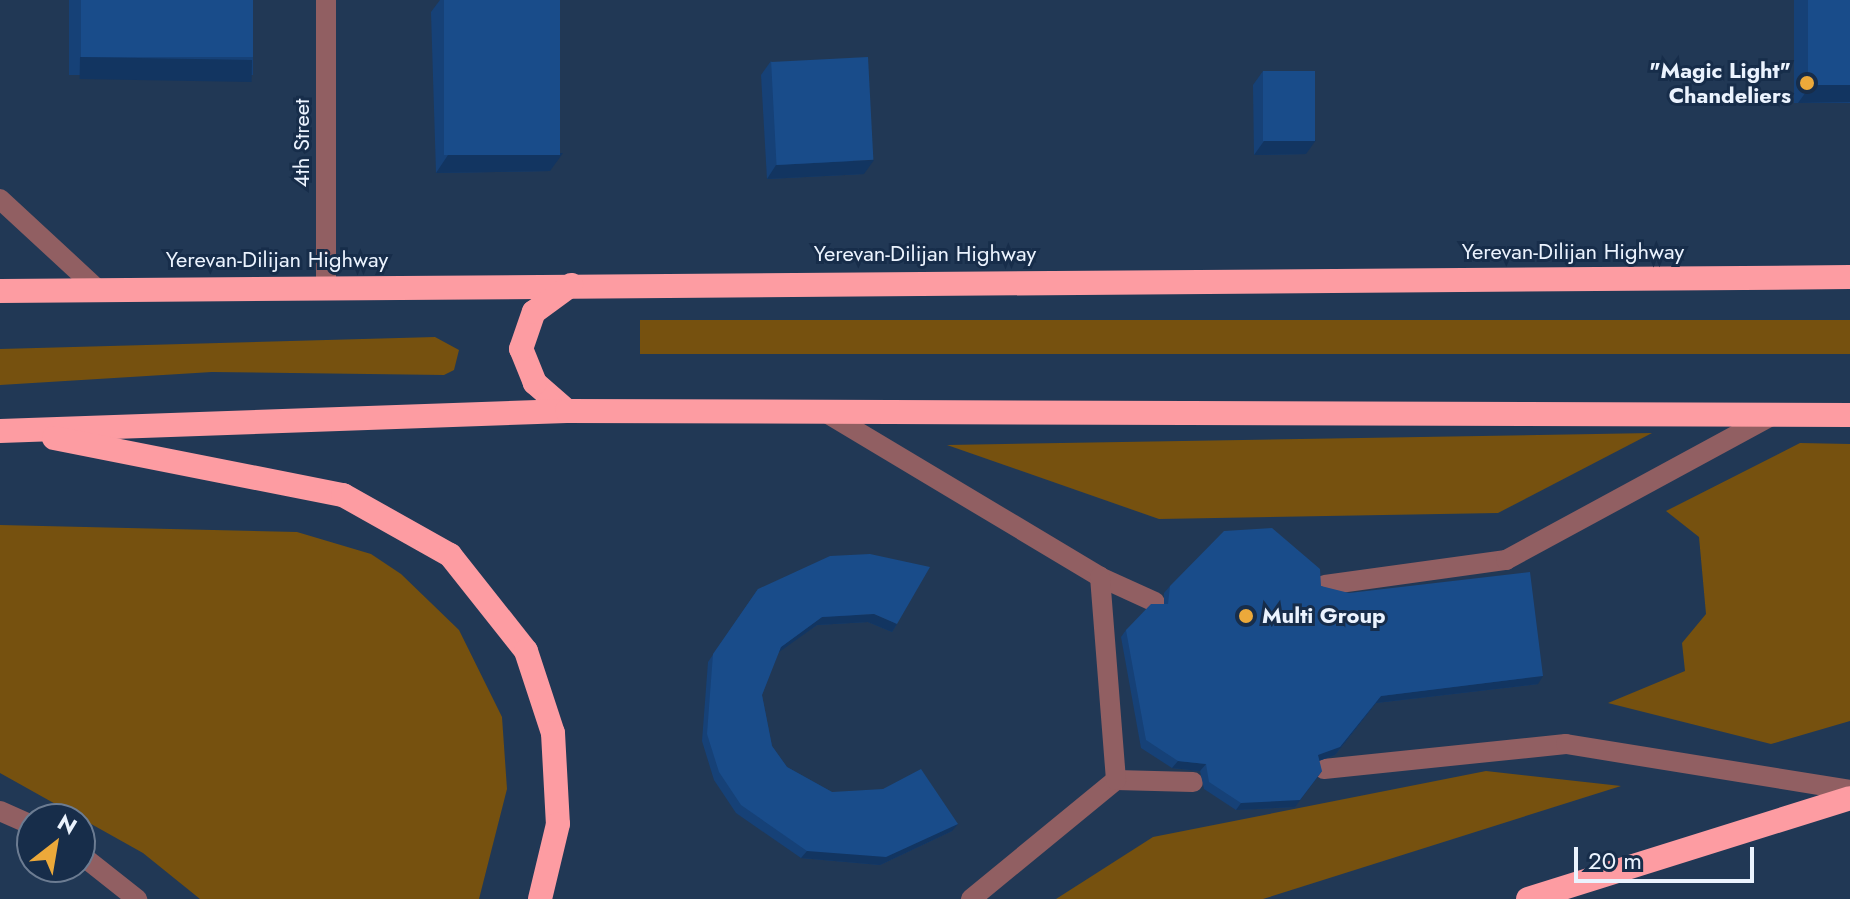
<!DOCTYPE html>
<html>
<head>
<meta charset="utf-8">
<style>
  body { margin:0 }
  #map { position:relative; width:1850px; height:899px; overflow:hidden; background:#213855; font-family:Jost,sans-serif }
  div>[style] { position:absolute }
  .green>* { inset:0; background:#76510f; transform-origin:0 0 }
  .minor>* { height:20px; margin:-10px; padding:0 10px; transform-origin:10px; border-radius:10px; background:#915f62 }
  .highway>* { height:24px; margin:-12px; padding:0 12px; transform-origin:12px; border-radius:12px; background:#fd9ca2 }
  .wall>* { inset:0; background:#164177; transform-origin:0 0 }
  .shaded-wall>* { inset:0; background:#123561; transform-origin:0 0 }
  .building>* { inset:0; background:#194c8a; transform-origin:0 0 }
  .dots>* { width:22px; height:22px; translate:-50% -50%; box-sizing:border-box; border:4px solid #172d4a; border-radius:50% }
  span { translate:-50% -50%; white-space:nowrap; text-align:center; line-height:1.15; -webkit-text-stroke:6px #172d4a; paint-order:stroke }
  .poi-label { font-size:22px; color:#ebf3fe; font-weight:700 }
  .right { translate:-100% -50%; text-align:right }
  .left { translate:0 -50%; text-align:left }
  .street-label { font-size:22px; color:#ebf3fe }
  .north { position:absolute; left:16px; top:803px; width:80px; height:80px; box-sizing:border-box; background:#172d4a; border:2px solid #6c7c92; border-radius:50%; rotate:31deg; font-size:22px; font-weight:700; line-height:32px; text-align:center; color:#ebf3fe }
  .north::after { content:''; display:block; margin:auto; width:28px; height:36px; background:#eca93a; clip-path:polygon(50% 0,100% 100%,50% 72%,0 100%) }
  .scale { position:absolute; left:1574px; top:847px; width:180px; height:36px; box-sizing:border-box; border:4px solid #ebf3fe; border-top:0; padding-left:10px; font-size:24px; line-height:28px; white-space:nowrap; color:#ebf3fe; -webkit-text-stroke:6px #172d4a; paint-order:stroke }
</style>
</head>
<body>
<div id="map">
  <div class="green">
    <i style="left:1850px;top:320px;width:34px;height:1210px;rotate:90deg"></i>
    <i style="clip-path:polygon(435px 337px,459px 350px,454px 370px,444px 375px,212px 372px,0 385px,0 349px)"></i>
    <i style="clip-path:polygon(1652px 433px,1498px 513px,1159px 519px,947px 445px)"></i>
    <i style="clip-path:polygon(1800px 443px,1850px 444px,1850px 721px,1771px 744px,1608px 703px,1685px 671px,1682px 643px,1706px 614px,1699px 537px,1666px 511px)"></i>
    <i style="clip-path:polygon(0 525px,297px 532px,371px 554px,401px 574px,459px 630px,502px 717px,507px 789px,479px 899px,200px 899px,143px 853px,0 773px)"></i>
    <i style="clip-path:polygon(1486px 771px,1621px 786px,1263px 899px,1056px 899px,1153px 837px)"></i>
  </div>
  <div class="minor">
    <i style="left:0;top:199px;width:131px;rotate:42.8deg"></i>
    <i style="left:326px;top:287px;width:287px;rotate:-90deg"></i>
    <i style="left:823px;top:411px;width:323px;rotate:30.9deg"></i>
    <i style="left:1100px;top:577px;width:60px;rotate:24.4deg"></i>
    <i style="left:1325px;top:585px;width:183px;rotate:-7.9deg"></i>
    <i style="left:1506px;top:560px;width:304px;rotate:-28.5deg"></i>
    <i style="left:1324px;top:769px;width:243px;rotate:-5.9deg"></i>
    <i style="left:1566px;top:744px;width:288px;rotate:9.2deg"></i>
    <i style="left:1116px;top:780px;width:77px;rotate:1.5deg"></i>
    <i style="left:0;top:811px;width:35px;rotate:24deg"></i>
    <i style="left:80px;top:854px;width:73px;rotate:38.3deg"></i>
    <i style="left:971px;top:899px;width:188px;rotate:-39.4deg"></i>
    <i style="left:1116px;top:780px;width:204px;rotate:-94.5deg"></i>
  </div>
  <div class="highway">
    <i style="left:0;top:291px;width:1850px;rotate:-0.43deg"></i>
    <i style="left:567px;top:411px;width:43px;rotate:-138.8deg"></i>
    <i style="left:535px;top:383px;width:37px;rotate:-112deg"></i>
    <i style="left:521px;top:349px;width:39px;rotate:-71deg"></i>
    <i style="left:534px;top:312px;width:46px;rotate:-36.1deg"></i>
    <i style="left:0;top:431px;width:567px;rotate:-2.02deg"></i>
    <i style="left:567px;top:411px;width:1283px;rotate:0.18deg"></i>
    <i style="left:54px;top:438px;width:295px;rotate:11.2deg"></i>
    <i style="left:343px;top:495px;width:123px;rotate:29.3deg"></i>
    <i style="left:450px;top:555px;width:122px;rotate:51.6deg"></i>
    <i style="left:526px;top:651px;width:86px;rotate:71.8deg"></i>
    <i style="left:553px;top:733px;width:91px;rotate:86.9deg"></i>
    <i style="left:558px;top:824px;width:77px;rotate:103.5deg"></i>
    <i style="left:1528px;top:899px;width:337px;rotate:-17.4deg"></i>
  </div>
  <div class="wall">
    <i style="left:69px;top:0;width:184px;height:75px"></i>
    <i style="clip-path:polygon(440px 0,560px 0,550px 171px,436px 173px,431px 12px)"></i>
    <i style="left:1794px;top:0;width:56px;height:103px"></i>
    <i style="clip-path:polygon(771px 61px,864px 174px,767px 179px,761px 75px)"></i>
    <i style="clip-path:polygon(1263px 71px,1306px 154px,1254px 155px,1253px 85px)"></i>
    <i style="clip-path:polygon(1170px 586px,1321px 586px,1538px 684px,1376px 703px,1335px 755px,1319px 761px,1295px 807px,1236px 810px,1204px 789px,1200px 771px,1172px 768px,1141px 748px,1121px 637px,1126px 630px,1164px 604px,1164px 593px)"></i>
    <i style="clip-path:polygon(758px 589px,897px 624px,892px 632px,868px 622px,817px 625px,778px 652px,762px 695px,772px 746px,787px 767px,832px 792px,952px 831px,880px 865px,801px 858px,736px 813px,714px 780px,702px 741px,708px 662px)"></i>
  </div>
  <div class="shaded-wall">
    <i style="left:80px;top:57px;width:172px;height:22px;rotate:1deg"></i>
    <i style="clip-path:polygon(1850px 84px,1850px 102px,1798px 103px,1811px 85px)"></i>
    <i style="clip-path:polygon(1316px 140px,1306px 154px,1254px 155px,1264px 141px)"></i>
    <i style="clip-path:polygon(563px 153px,550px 171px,436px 173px,448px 155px)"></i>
    <i style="clip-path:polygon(874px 160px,864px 174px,767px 179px,776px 165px)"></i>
    <i style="clip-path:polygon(874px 614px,897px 624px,892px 632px,868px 622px,817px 625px,775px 655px,781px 647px,822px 617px)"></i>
    <i style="clip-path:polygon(1543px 676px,1538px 684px,1376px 703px,1335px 755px,1313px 763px,1318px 755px,1381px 696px)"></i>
    <i style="clip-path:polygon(1178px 761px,1206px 764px,1200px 771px,1172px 768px)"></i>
    <i style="clip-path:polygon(1322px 771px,1295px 807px,1236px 810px,1241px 803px)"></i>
    <i style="clip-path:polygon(958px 824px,952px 831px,880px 865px,801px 858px,807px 851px)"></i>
  </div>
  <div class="building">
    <i style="left:81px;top:0;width:172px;height:57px"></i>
    <i style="left:444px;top:0;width:116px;height:155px"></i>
    <i style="left:1808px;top:0;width:42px;height:85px"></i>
    <i style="left:868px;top:57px;width:103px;height:97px;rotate:87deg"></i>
    <i style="left:1263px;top:71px;width:52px;height:70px"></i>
    <i style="clip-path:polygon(1272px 528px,1320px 569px,1321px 586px,1349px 593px,1530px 572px,1543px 676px,1381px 696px,1340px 747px,1318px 755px,1322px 771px,1300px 800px,1241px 803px,1209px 782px,1206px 764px,1178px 761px,1146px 740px,1126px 630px,1151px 604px,1168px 604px,1170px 586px,1224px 531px)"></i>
    <i style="clip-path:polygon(870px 554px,930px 567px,897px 624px,874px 614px,822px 617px,781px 647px,762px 695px,772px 746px,787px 767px,832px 792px,883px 789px,921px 769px,958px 824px,886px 857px,807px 851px,741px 805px,719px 772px,707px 734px,713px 654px,758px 589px,830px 556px)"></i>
  </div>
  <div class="dots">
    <i style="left:1807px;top:83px;background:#eca93a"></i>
    <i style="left:1246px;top:616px;background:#eca93a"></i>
  </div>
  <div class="poi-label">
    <span class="right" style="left:1791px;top:83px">"Magic Light"<br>Chandeliers</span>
    <span class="left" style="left:1262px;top:616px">Multi Group</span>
  </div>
  <div class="street-label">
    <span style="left:302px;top:143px;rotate:-90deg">4th Street</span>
    <span style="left:1573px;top:252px">Yerevan-Dilijan Highway</span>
    <span style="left:925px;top:254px">Yerevan-Dilijan Highway</span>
    <span style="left:277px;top:260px">Yerevan-Dilijan Highway</span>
  </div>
  <div class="north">N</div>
  <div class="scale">20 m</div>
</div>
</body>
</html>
